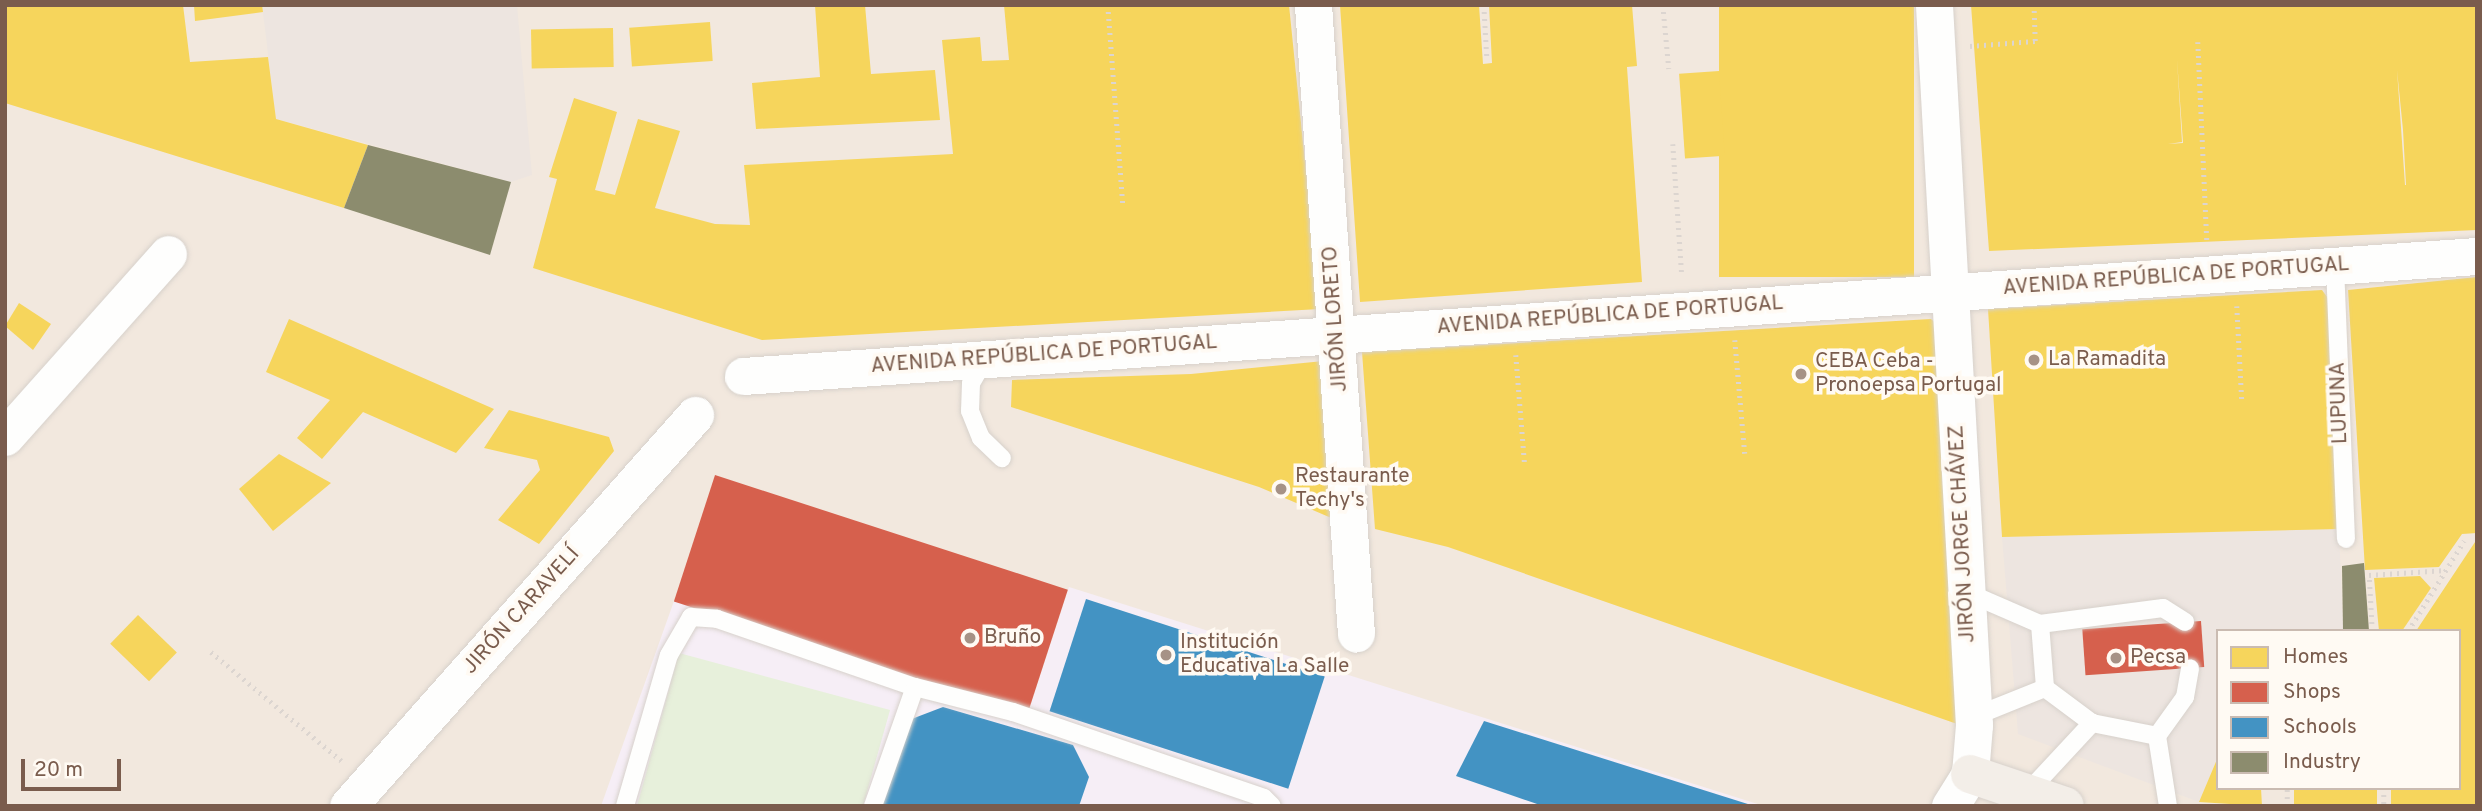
<!DOCTYPE html>
<html>
<head>
<meta charset="utf-8">
<style>
  body { margin:0 }
  #map { position:relative; width:2482px; height:811px; overflow:hidden; background:#f9f5f0; font-family:Overpass,sans-serif }
  div>[style] { position:absolute }
  .residential>* { inset:0; background:#f2e8de }
  .industrial>* { inset:0; background:#ede5e0 }
  .education>* { inset:0; background:#f6eef6 }
  .green>* { inset:0; background:#e7f0db }
  .homes>* { inset:0; background:#f6d55c; transform-origin:0 0 }
  .shops>* { inset:0; background:#d6604d; transform-origin:0 0 }
  .schools>* { inset:0; background:#4393c3; transform-origin:0 0 }
  .industry>* { inset:0; background:#8c8c6e }
  .path>* { height:4.5px; margin-top:-2.25px; transform-origin:0; background:repeating-linear-gradient(90deg,#dcd5d0 0 2px,transparent 0 7px) }
  .roads { filter:drop-shadow(0 0 2px #d7d1cb) drop-shadow(0 0 2px #d7d1cb) }
  .service>* { height:18px; margin:-9px; padding:0 9px; transform-origin:9px; border-radius:9px; background:#fefefd }
  .minor>* { height:37px; margin:-18.5px; padding:0 18.5px; transform-origin:18.5px; border-radius:18.5px; background:#fefefd }
  .primary>* { height:38px; margin:-19px; padding:0 19px; transform-origin:19px; border-radius:19px; background:#f3eee8 }
  .dots>* { width:19px; height:19px; translate:-50% -50%; box-sizing:border-box; border:4px solid #fffaf3; border-radius:50% }
  span { translate:-50% -50%; white-space:nowrap; text-align:center; line-height:1.15; -webkit-text-stroke:7px #fffaf3; paint-order:stroke }
  .street-label { font-size:21px; color:#7a5c4d }
  .poi-label { font-size:21px; color:#7a5c4d }
  .left { translate:0 -50%; text-align:left }
  .frame { position:absolute; inset:0; border:7px solid #7a5c4d; pointer-events:none }
  .legend { position:absolute; left:2216px; top:629px; width:245px; height:161px; box-sizing:border-box; background:#fffaf3; border:2px solid #cabbb1; margin:0; padding:9px 12px; list-style:none; font-size:21px; color:#7a5c4d }
  .legend li { display:flex; align-items:center; gap:14px; height:35px }
  .legend b { width:35px; border:2px solid #cabbb1 }
  .scale { position:absolute; left:21px; top:759px; width:100px; height:32px; box-sizing:border-box; border:4px solid #7a5c4d; border-top:0; padding-left:9px; font-size:21px; line-height:24px; white-space:nowrap; color:#7a5c4d; -webkit-text-stroke:5px #fffaf3; paint-order:stroke }
</style>
</head>
<body>
<div id="map">
  <div class="residential">
    <i style="clip-path:polygon(evenodd,5px 5px,2477px 5px,2477px 806px,5px 806px,5px 5px,2218px 631px,2459px 631px,2459px 788px,2218px 788px,2218px 631px)"></i>
  </div>
  <div class="industrial">
    <i style="clip-path:polygon(262px 5px,517px 5px,532px 175px,511px 182px,276px 119px)"></i>
    <i style="clip-path:polygon(2339px 529px,2343px 631px,2218px 631px,2218px 757px,2199px 802px,2018px 734px,2002px 537px)"></i>
  </div>
  <div class="education">
    <i style="clip-path:polygon(1069px 587px,1764px 806px,601px 806px,674px 601px,1028px 713px)"></i>
  </div>
  <div class="green">
    <i style="clip-path:polygon(679px 653px,890px 710px,863px 806px,637px 806px)"></i>
  </div>
  <div class="homes">
    <i style="clip-path:polygon(5px 5px,183px 5px,190px 62px,268px 57px,276px 119px,368px 145px,344px 208px,5px 103px)"></i>
    <i style="clip-path:polygon(194px 5px,262px 5px,263px 12px,195px 21px)"></i>
    <i style="clip-path:polygon(815px 5px,865px 5px,871px 74px,935px 70px,940px 120px,756px 129px,752px 83px,820px 77px)"></i>
    <i style="clip-path:polygon(1004px 5px,1289px 5px,1320px 309px,762px 340px,533px 268px,557px 179px,549px 177px,574px 98px,617px 112px,595px 190px,615px 195px,638px 119px,680px 131px,655px 208px,715px 224px,750px 225px,744px 165px,953px 154px,942px 40px,980px 37px,982px 61px,1009px 60px)"></i>
    <i style="clip-path:polygon(1340px 5px,1479px 5px,1483px 64px,1492px 63px,1489px 5px,1632px 5px,1637px 66px,1627px 67px,1642px 282px,1360px 302px)"></i>
    <i style="left:1719px;top:5px;width:195px;height:272px"></i>
    <i style="clip-path:polygon(evenodd,1971px 5px,2477px 5px,2477px 230px,1989px 251px,1971px 5px,2177px 59px,2183px 143px,2168px 144px,2182px 142px,2177px 59px,1971px 5px,2397px 70px,2403px 130px,2406px 185px,2405px 185px,2397px 70px)"></i>
    <i style="left:710px;top:22px;width:39px;height:81px;rotate:86deg"></i>
    <i style="left:613px;top:28px;width:39px;height:82px;rotate:89deg"></i>
    <i style="left:1719px;top:71px;width:85px;height:40px;rotate:86deg"></i>
    <i style="clip-path:polygon(2477px 277px,2477px 533px,2462px 534px,2439px 567px,2365px 570px,2348px 290px)"></i>
    <i style="clip-path:polygon(2322px 290px,2333px 305px,2339px 529px,2002px 537px,1988px 309px)"></i>
    <i style="clip-path:polygon(19px 303px,51px 324px,33px 350px,5px 326px)"></i>
    <i style="clip-path:polygon(289px 319px,494px 409px,456px 453px,363px 412px,322px 459px,297px 438px,330px 400px,266px 372px)"></i>
    <i style="clip-path:polygon(1931px 319px,1943px 329px,1963px 726px,1448px 547px,1375px 529px,1362px 352px)"></i>
    <i style="clip-path:polygon(1334px 360px,1343px 523px,1259px 487px,1011px 407px,1012px 380px,1191px 374px)"></i>
    <i style="clip-path:polygon(509px 410px,609px 437px,614px 451px,539px 544px,498px 520px,540px 470px,537px 460px,484px 448px)"></i>
    <i style="clip-path:polygon(279px 454px,331px 483px,273px 531px,239px 489px)"></i>
    <i style="clip-path:polygon(2477px 539px,2477px 806px,2391px 806px,2391px 788px,2459px 788px,2459px 631px,2416px 631px)"></i>
    <i style="clip-path:polygon(2420px 576px,2431px 588px,2402px 631px,2379px 631px,2374px 578px)"></i>
    <i style="left:138px;top:615px;width:54px;height:40px;rotate:44deg"></i>
    <i style="clip-path:polygon(2218px 757px,2218px 788px,2261px 788px,2262px 806px,2199px 802px)"></i>
    <i style="left:2294px;top:788px;width:83px;height:18px"></i>
  </div>
  <div class="shops">
    <i style="left:715px;top:475px;width:371px;height:133px;rotate:18deg"></i>
    <i style="left:2201px;top:621px;width:46px;height:119px;rotate:86deg"></i>
  </div>
  <div class="schools">
    <i style="left:1086px;top:599px;width:251px;height:118px;rotate:18deg"></i>
    <i style="clip-path:polygon(943px 707px,1073px 745px,1089px 777px,1079px 806px,882px 806px,909px 720px)"></i>
    <i style="clip-path:polygon(1484px 721px,1751px 805px,1751px 806px,1543px 806px,1456px 776px)"></i>
  </div>
  <div class="industry">
    <i style="clip-path:polygon(368px 145px,511px 182px,490px 255px,344px 208px)"></i>
    <i style="clip-path:polygon(2364px 563px,2369px 631px,2343px 631px,2342px 566px)"></i>
  </div>
  <div class="path">
    <i style="left:1108px;top:5px;width:200px;rotate:85.7deg"></i>
    <i style="left:1484px;top:5px;width:52px;rotate:86.7deg"></i>
    <i style="left:1663px;top:5px;width:64px;rotate:84.6deg"></i>
    <i style="left:2198px;top:42px;width:199px;rotate:87.4deg"></i>
    <i style="left:1970px;top:46px;width:65px;rotate:-4.4deg"></i>
    <i style="left:2035px;top:41px;width:36px;rotate:-92deg"></i>
    <i style="left:1673px;top:144px;width:132px;rotate:86.1deg"></i>
    <i style="left:2237px;top:306px;width:94px;rotate:87deg"></i>
    <i style="left:1735px;top:340px;width:114px;rotate:85deg"></i>
    <i style="left:1516px;top:355px;width:111px;rotate:85.4deg"></i>
    <i style="left:2372px;top:631px;width:56px;rotate:-93.1deg"></i>
    <i style="left:2369px;top:575px;width:77px;rotate:-3.7deg"></i>
    <i style="left:2408px;top:631px;width:106px;rotate:-58.1deg"></i>
    <i style="left:211px;top:652px;width:170px;rotate:39.8deg"></i>
    <i style="left:2384px;top:788px;width:18px;rotate:90deg"></i>
    <i style="left:2287px;top:806px;width:18px;rotate:-90deg"></i>
  </div>
  <div class="roads">
    <div class="service">
      <i style="left:2335px;top:266px;width:273px;rotate:87.7deg"></i>
      <i style="left:985px;top:359px;width:28px;rotate:120deg"></i>
      <i style="left:971px;top:383px;width:28px;rotate:92deg"></i>
      <i style="left:970px;top:411px;width:29px;rotate:68deg"></i>
      <i style="left:981px;top:438px;width:29px;rotate:44deg"></i>
      <i style="left:1966px;top:592px;width:81px;rotate:23.4deg"></i>
      <i style="left:2040px;top:624px;width:64px;rotate:85.5deg"></i>
      <i style="left:2045px;top:688px;width:78px;rotate:158.1deg"></i>
      <i style="left:2040px;top:624px;width:124px;rotate:-7.4deg"></i>
      <i style="left:2163px;top:608px;width:26px;rotate:32deg"></i>
      <i style="left:2045px;top:688px;width:59px;rotate:36.7deg"></i>
      <i style="left:2157px;top:736px;width:48px;rotate:-54.3deg"></i>
      <i style="left:2185px;top:697px;width:29px;rotate:-80deg"></i>
      <i style="left:2027px;top:793px;width:96px;rotate:-47.1deg"></i>
      <i style="left:2092px;top:723px;width:66px;rotate:11.3deg"></i>
      <i style="left:2157px;top:736px;width:71px;rotate:81.1deg"></i>
      <i style="left:625px;top:806px;width:157px;rotate:-73.8deg"></i>
      <i style="left:669px;top:655px;width:44px;rotate:-59.9deg"></i>
      <i style="left:691px;top:617px;width:26px;rotate:4deg"></i>
      <i style="left:717px;top:619px;width:209px;rotate:19deg"></i>
      <i style="left:873px;top:806px;width:126px;rotate:-70.6deg"></i>
      <i style="left:915px;top:687px;width:101px;rotate:14.3deg"></i>
      <i style="left:1013px;top:712px;width:265px;rotate:18.9deg"></i>
      <i style="left:1264px;top:798px;width:11px;rotate:45deg"></i>
    </div>
    <div class="minor">
      <i style="left:1313px;top:5px;width:630px;rotate:86.09deg"></i>
      <i style="left:1934px;top:5px;width:721px;rotate:86.82deg"></i>
      <i style="left:1974px;top:725px;width:49px;rotate:94.7deg"></i>
      <i style="left:1970px;top:774px;width:38px;rotate:122deg"></i>
      <i style="left:743px;top:376px;width:1738px;rotate:-3.96deg"></i>
      <i style="left:5px;top:437px;width:245px;rotate:-48.3deg"></i>
      <i style="left:348px;top:806px;width:523px;rotate:-48.41deg"></i>
    </div>
    <div class="primary">
      <i style="left:1970px;top:774px;width:100px;rotate:18.6deg"></i>
    </div>
  </div>
  <div class="dots">
    <i style="left:2034px;top:360px;background:#a69286"></i>
    <i style="left:1801px;top:374px;background:#a69286"></i>
    <i style="left:1281px;top:489px;background:#a69286"></i>
    <i style="left:970px;top:638px;background:#a69286"></i>
    <i style="left:1166px;top:655px;background:#a69286"></i>
    <i style="left:2116px;top:658px;background:#a69286"></i>
  </div>
  <div class="street-label">
    <span style="left:2176px;top:277px;rotate:-4deg">AVENIDA REPÚBLICA DE PORTUGAL</span>
    <span style="left:1610px;top:316px;rotate:-4deg">AVENIDA REPÚBLICA DE PORTUGAL</span>
    <span style="left:1336px;top:319px;rotate:-94deg">JIRÓN LORETO</span>
    <span style="left:1044px;top:355px;rotate:-4deg">AVENIDA REPÚBLICA DE PORTUGAL</span>
    <span style="left:2340px;top:403px;rotate:-92deg">LUPUNA</span>
    <span style="left:1963px;top:534px;rotate:-93deg">JIRÓN JORGE CHÁVEZ</span>
    <span style="left:522px;top:611px;rotate:-48deg">JIRÓN CARAVELÍ</span>
  </div>
  <div class="poi-label">
    <span class="left" style="left:2048px;top:360px">La Ramadita</span>
    <span class="left" style="left:1815px;top:374px">CEBA Ceba -<br>Pronoepsa Portugal</span>
    <span class="left" style="left:1295px;top:489px">Restaurante<br>Techy's</span>
    <span class="left" style="left:984px;top:638px">Bruño</span>
    <span class="left" style="left:1180px;top:655px">Institución<br>Educativa La Salle</span>
    <span class="left" style="left:2130px;top:658px">Pecsa</span>
  </div>
  <div class="frame"></div>
  <ul class="legend">
  <li><b style="height:19px;background:#f6d55c"></b>Homes</li>
  <li><b style="height:19px;background:#d6604d"></b>Shops</li>
  <li><b style="height:19px;background:#4393c3"></b>Schools</li>
  <li><b style="height:19px;background:#8c8c6e"></b>Industry</li>
  </ul>
  <div class="scale">20 m</div>
</div>
</body>
</html>
